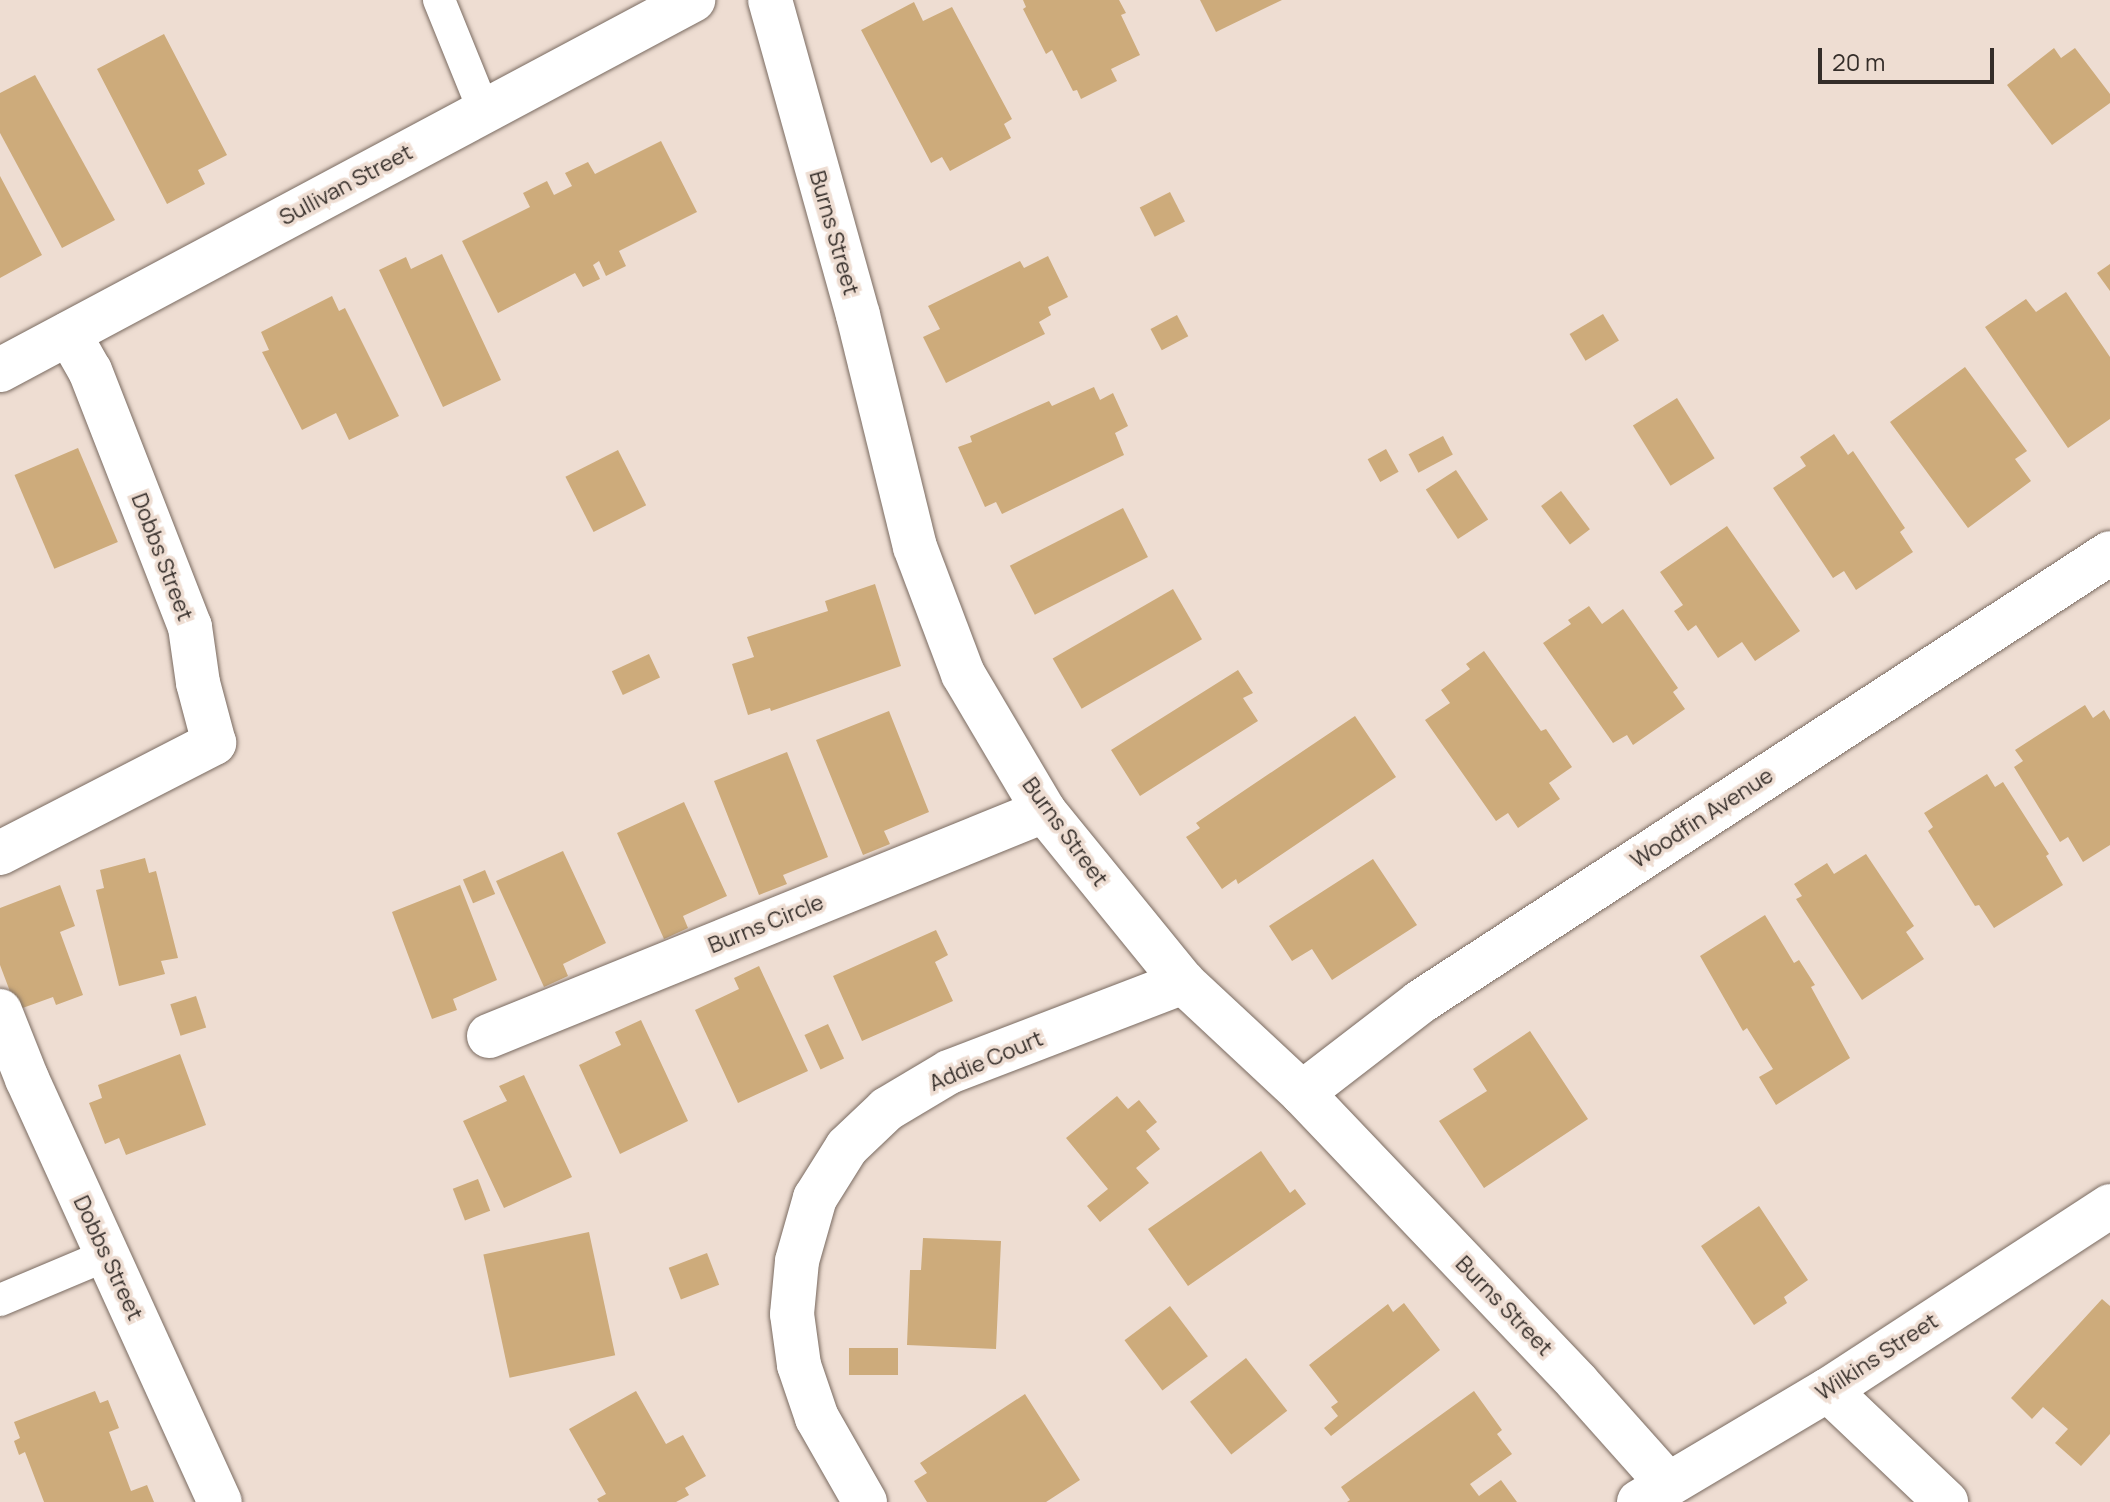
<!DOCTYPE html>
<html>
<head>
<meta charset="utf-8">
<style>
  body { margin:0 }
  #map { position:relative; width:2110px; height:1502px; overflow:hidden; background:#eeddd2; font-family:Manrope,sans-serif }
  div>[style] { position:absolute }
  .building>* { inset:0; background:#cdab7b; transform-origin:0 0 }
  .roads { filter:drop-shadow(0 0 2px #7a6b61) drop-shadow(0 0 2px #7a6b61) }
  .service>* { height:32px; margin:-16px; padding:0 16px; transform-origin:16px; border-radius:16px; background:#fff }
  .minor>* { height:44px; margin:-22px; padding:0 22px; transform-origin:22px; border-radius:22px; background:#fff }
  span { translate:-50% -50%; white-space:nowrap; text-align:center; line-height:1.15; -webkit-text-stroke:7px #eeddd2; paint-order:stroke }
  .street-label { font-size:22px; color:#342d29 }
  .scale { position:absolute; left:1818px; top:48px; width:176px; height:36px; box-sizing:border-box; border:4px solid #342d29; border-top:0; padding-left:10px; font-size:24px; line-height:28px; white-space:nowrap; color:#342d29; -webkit-text-stroke:6px #eeddd2; paint-order:stroke }
</style>
</head>
<body>
<div id="map">
  <div class="building">
    <i style="clip-path:polygon(1023px 0,1119px 0,1126px 13px,1121px 15px,1140px 55px,1111px 69px,1117px 81px,1081px 99px,1077px 90px,1073px 91px,1052px 50px,1046px 54px,1023px 9px,1026px 7px)"></i>
    <i style="clip-path:polygon(1200px 0,1282px 0,1216px 32px)"></i>
    <i style="clip-path:polygon(914px 2px,923px 21px,952px 7px,1012px 119px,1004px 124px,1011px 138px,950px 171px,942px 157px,931px 163px,861px 30px)"></i>
    <i style="clip-path:polygon(164px 34px,227px 155px,198px 170px,205px 184px,167px 204px,97px 69px)"></i>
    <i style="clip-path:polygon(2054px 48px,2061px 58px,2075px 48px,2110px 94px,2110px 103px,2052px 145px,2007px 85px)"></i>
    <i style="clip-path:polygon(35px 75px,115px 220px,62px 248px,0 133px,0 93px)"></i>
    <i style="clip-path:polygon(661px 141px,697px 212px,619px 251px,626px 266px,606px 276px,599px 261px,593px 265px,600px 279px,583px 287px,575px 273px,498px 313px,462px 241px,530px 207px,523px 193px,547px 181px,554px 195px,572px 186px,565px 173px,588px 162px,595px 174px)"></i>
    <i style="clip-path:polygon(0 176px,42px 255px,0 278px)"></i>
    <i style="left:1170px;top:192px;width:33px;height:34px;rotate:63deg"></i>
    <i style="clip-path:polygon(442px 254px,501px 380px,443px 407px,379px 270px,406px 257px,411px 269px)"></i>
    <i style="clip-path:polygon(1048px 256px,1068px 297px,1048px 307px,1051px 315px,1039px 322px,1045px 334px,946px 383px,923px 337px,940px 329px,928px 306px,1020px 261px,1024px 268px)"></i>
    <i style="clip-path:polygon(2110px 264px,2110px 291px,2097px 273px)"></i>
    <i style="clip-path:polygon(2066px 292px,2110px 357px,2110px 419px,2068px 448px,1985px 327px,2026px 299px,2036px 312px)"></i>
    <i style="clip-path:polygon(332px 296px,339px 311px,345px 308px,399px 416px,349px 440px,336px 413px,302px 430px,262px 352px,269px 350px,261px 332px)"></i>
    <i style="left:1603px;top:314px;width:31px;height:39px;rotate:59deg"></i>
    <i style="left:1177px;top:315px;width:24px;height:30px;rotate:62deg"></i>
    <i style="clip-path:polygon(1965px 367px,2027px 451px,2015px 459px,2031px 481px,1968px 528px,1890px 422px)"></i>
    <i style="clip-path:polygon(1094px 387px,1100px 400px,1113px 393px,1128px 426px,1115px 433px,1124px 455px,1002px 514px,996px 502px,985px 507px,958px 447px,972px 442px,970px 436px,1049px 401px,1052px 406px)"></i>
    <i style="left:1677px;top:398px;width:71px;height:52px;rotate:58deg"></i>
    <i style="clip-path:polygon(1834px 434px,1848px 455px,1853px 451px,1905px 528px,1900px 532px,1913px 552px,1856px 590px,1844px 571px,1833px 578px,1773px 488px,1806px 466px,1800px 457px)"></i>
    <i style="left:1443px;top:436px;width:21px;height:39px;rotate:62deg"></i>
    <i style="left:78px;top:448px;width:102px;height:69px;rotate:67deg"></i>
    <i style="left:1386px;top:449px;width:26px;height:21px;rotate:61deg"></i>
    <i style="left:618px;top:450px;width:62px;height:59px;rotate:63deg"></i>
    <i style="left:1456px;top:470px;width:59px;height:36px;rotate:57deg"></i>
    <i style="left:1561px;top:491px;width:48px;height:25px;rotate:53deg"></i>
    <i style="left:1123px;top:508px;width:55px;height:127px;rotate:63deg"></i>
    <i style="clip-path:polygon(1727px 526px,1800px 631px,1755px 661px,1742px 642px,1718px 658px,1696px 625px,1688px 631px,1674px 611px,1683px 605px,1660px 572px)"></i>
    <i style="clip-path:polygon(875px 584px,901px 666px,771px 711px,770px 708px,748px 715px,732px 664px,754px 657px,747px 637px,828px 611px,825px 601px)"></i>
    <i style="left:1173px;top:589px;width:58px;height:139px;rotate:60deg"></i>
    <i style="clip-path:polygon(1589px 606px,1602px 624px,1623px 609px,1678px 688px,1673px 692px,1685px 709px,1633px 745px,1627px 735px,1613px 743px,1543px 643px,1571px 624px,1568px 620px)"></i>
    <i style="clip-path:polygon(1484px 651px,1541px 731px,1546px 729px,1572px 767px,1549px 783px,1560px 799px,1518px 828px,1508px 813px,1496px 821px,1425px 720px,1450px 703px,1441px 690px,1470px 669px,1466px 664px)"></i>
    <i style="left:649px;top:654px;width:26px;height:41px;rotate:65deg"></i>
    <i style="clip-path:polygon(1238px 670px,1253px 693px,1243px 698px,1258px 721px,1140px 796px,1111px 750px)"></i>
    <i style="clip-path:polygon(2085px 705px,2093px 718px,2104px 710px,2110px 720px,2110px 845px,2083px 862px,2068px 837px,2060px 842px,2014px 767px,2023px 761px,2015px 750px)"></i>
    <i style="clip-path:polygon(889px 711px,929px 812px,884px 831px,890px 844px,863px 855px,816px 740px)"></i>
    <i style="clip-path:polygon(1355px 716px,1396px 777px,1238px 884px,1236px 879px,1222px 889px,1186px 837px,1200px 828px,1196px 823px)"></i>
    <i style="clip-path:polygon(787px 752px,828px 857px,783px 875px,787px 884px,759px 895px,714px 781px)"></i>
    <i style="clip-path:polygon(1987px 774px,1995px 787px,2003px 782px,2049px 854px,2046px 856px,2063px 885px,1994px 928px,1979px 905px,1975px 906px,1928px 831px,1933px 827px,1924px 813px)"></i>
    <i style="clip-path:polygon(684px 802px,727px 896px,683px 916px,688px 928px,664px 939px,617px 833px)"></i>
    <i style="clip-path:polygon(563px 851px,606px 943px,563px 964px,568px 976px,544px 987px,496px 881px)"></i>
    <i style="clip-path:polygon(1866px 854px,1914px 926px,1906px 932px,1924px 959px,1862px 1000px,1796px 899px,1802px 896px,1794px 884px,1827px 863px,1834px 874px)"></i>
    <i style="clip-path:polygon(145px 858px,149px 873px,156px 871px,178px 958px,161px 961px,165px 974px,119px 986px,96px 890px,104px 888px,100px 870px)"></i>
    <i style="clip-path:polygon(1373px 859px,1417px 925px,1332px 980px,1312px 949px,1292px 961px,1269px 926px)"></i>
    <i style="left:485px;top:870px;width:26px;height:24px;rotate:67deg"></i>
    <i style="clip-path:polygon(60px 885px,75px 926px,60px 932px,83px 995px,56px 1005px,53px 997px,17px 1010px,0 965px,0 908px)"></i>
    <i style="clip-path:polygon(460px 885px,497px 980px,453px 999px,457px 1010px,432px 1019px,392px 912px)"></i>
    <i style="clip-path:polygon(1765px 915px,1794px 963px,1799px 960px,1815px 985px,1811px 987px,1850px 1058px,1776px 1105px,1759px 1077px,1773px 1069px,1747px 1028px,1743px 1031px,1700px 956px)"></i>
    <i style="clip-path:polygon(936px 930px,948px 955px,935px 962px,953px 1001px,862px 1041px,833px 976px)"></i>
    <i style="clip-path:polygon(759px 966px,808px 1071px,738px 1103px,695px 1010px,739px 989px,734px 978px)"></i>
    <i style="left:196px;top:996px;width:33px;height:27px;rotate:72deg"></i>
    <i style="clip-path:polygon(641px 1020px,688px 1121px,620px 1154px,579px 1065px,621px 1045px,615px 1032px)"></i>
    <i style="left:828px;top:1024px;width:38px;height:26px;rotate:65deg"></i>
    <i style="clip-path:polygon(1530px 1031px,1588px 1119px,1484px 1188px,1439px 1121px,1487px 1091px,1473px 1069px)"></i>
    <i style="clip-path:polygon(180px 1054px,206px 1125px,126px 1155px,119px 1138px,105px 1144px,89px 1103px,102px 1098px,98px 1085px)"></i>
    <i style="clip-path:polygon(524px 1075px,572px 1177px,504px 1208px,463px 1121px,507px 1101px,499px 1086px)"></i>
    <i style="clip-path:polygon(1117px 1096px,1128px 1109px,1139px 1100px,1157px 1122px,1146px 1131px,1160px 1149px,1136px 1168px,1149px 1183px,1100px 1222px,1087px 1206px,1108px 1189px,1066px 1138px)"></i>
    <i style="clip-path:polygon(1261px 1151px,1290px 1193px,1295px 1189px,1306px 1204px,1188px 1286px,1148px 1229px)"></i>
    <i style="left:478px;top:1179px;width:34px;height:27px;rotate:69deg"></i>
    <i style="clip-path:polygon(1759px 1206px,1808px 1280px,1784px 1297px,1787px 1303px,1754px 1325px,1701px 1246px)"></i>
    <i style="left:589px;top:1232px;width:126px;height:108px;rotate:78deg"></i>
    <i style="clip-path:polygon(923px 1238px,1001px 1241px,996px 1349px,907px 1345px,910px 1270px,921px 1270px)"></i>
    <i style="left:707px;top:1253px;width:34px;height:41px;rotate:69deg"></i>
    <i style="clip-path:polygon(2102px 1299px,2110px 1306px,2110px 1434px,2081px 1466px,2055px 1443px,2068px 1429px,2043px 1407px,2032px 1419px,2011px 1398px)"></i>
    <i style="clip-path:polygon(1404px 1303px,1440px 1350px,1331px 1436px,1324px 1428px,1338px 1416px,1331px 1407px,1338px 1402px,1309px 1365px,1388px 1304px,1393px 1312px)"></i>
    <i style="left:1170px;top:1306px;width:63px;height:57px;rotate:53deg"></i>
    <i style="left:849px;top:1348px;width:49px;height:27px"></i>
    <i style="left:1246px;top:1358px;width:67px;height:71px;rotate:52deg"></i>
    <i style="clip-path:polygon(95px 1391px,100px 1403px,108px 1400px,119px 1428px,109px 1432px,131px 1491px,147px 1485px,154px 1502px,44px 1502px,25px 1452px,19px 1455px,14px 1441px,20px 1438px,14px 1422px)"></i>
    <i style="clip-path:polygon(636px 1391px,666px 1444px,683px 1435px,706px 1476px,685px 1488px,689px 1495px,676px 1502px,599px 1502px,597px 1499px,606px 1494px,569px 1429px)"></i>
    <i style="clip-path:polygon(1474px 1391px,1502px 1430px,1497px 1434px,1512px 1454px,1470px 1484px,1479px 1496px,1501px 1480px,1517px 1502px,1347px 1502px,1350px 1500px,1341px 1487px)"></i>
    <i style="clip-path:polygon(1025px 1394px,1080px 1480px,1046px 1502px,927px 1502px,914px 1481px,927px 1473px,920px 1463px)"></i>
  </div>
  <div class="roads">
    <div class="service">
      <i style="left:439px;top:0;width:120px;rotate:67.9deg"></i>
      <i style="left:0;top:1300px;width:116px;rotate:-22.8deg"></i>
    </div>
    <div class="minor">
      <i style="left:770px;top:0;width:327px;rotate:74.4deg"></i>
      <i style="left:858px;top:315px;width:239px;rotate:76.2deg"></i>
      <i style="left:915px;top:547px;width:136px;rotate:69.3deg"></i>
      <i style="left:963px;top:674px;width:159px;rotate:59.4deg"></i>
      <i style="left:1044px;top:811px;width:220px;rotate:50.9deg"></i>
      <i style="left:1183px;top:982px;width:163px;rotate:43deg"></i>
      <i style="left:1302px;top:1093px;width:400px;rotate:46.4deg"></i>
      <i style="left:1578px;top:1383px;width:135px;rotate:48.3deg"></i>
      <i style="left:0;top:370px;width:786px;rotate:-28.1deg"></i>
      <i style="left:0;top:853px;width:241px;rotate:-27.2deg"></i>
      <i style="left:214px;top:743px;width:62px;rotate:-104.9deg"></i>
      <i style="left:198px;top:683px;width:57px;rotate:-98.1deg"></i>
      <i style="left:190px;top:627px;width:275px;rotate:-111.3deg"></i>
      <i style="left:90px;top:371px;width:43px;rotate:-119.6deg"></i>
      <i style="left:0;top:1011px;width:73px;rotate:68.3deg"></i>
      <i style="left:27px;top:1079px;width:465px;rotate:65.5deg"></i>
      <i style="left:489px;top:1036px;width:599px;rotate:-22.07deg"></i>
      <i style="left:1302px;top:1093px;width:149px;rotate:-37.6deg"></i>
      <i style="left:1420px;top:1002px;width:823px;rotate:-33.05deg"></i>
      <i style="left:1828px;top:1390px;width:163px;rotate:43.5deg"></i>
      <i style="left:865px;top:1502px;width:97px;rotate:-119.7deg"></i>
      <i style="left:817px;top:1418px;width:56px;rotate:-108.8deg"></i>
      <i style="left:799px;top:1365px;width:51px;rotate:-97.8deg"></i>
      <i style="left:792px;top:1314px;width:53px;rotate:-84.6deg"></i>
      <i style="left:797px;top:1261px;width:66px;rotate:-74.1deg"></i>
      <i style="left:815px;top:1198px;width:60px;rotate:-57.9deg"></i>
      <i style="left:847px;top:1147px;width:55px;rotate:-43.5deg"></i>
      <i style="left:887px;top:1109px;width:72px;rotate:-30.8deg"></i>
      <i style="left:949px;top:1072px;width:251px;rotate:-21deg"></i>
      <i style="left:1639px;top:1502px;width:220px;rotate:-30.7deg"></i>
      <i style="left:1828px;top:1390px;width:337px;rotate:-33.1deg"></i>
    </div>
  </div>
  <div class="street-label">
    <span style="left:346px;top:185px;rotate:-28deg">Sullivan Street</span>
    <span style="left:834px;top:233px;rotate:74deg">Burns Street</span>
    <span style="left:162px;top:557px;rotate:69deg">Dobbs Street</span>
    <span style="left:1702px;top:818px;rotate:-33deg">Woodfin Avenue</span>
    <span style="left:1065px;top:832px;rotate:54deg">Burns Street</span>
    <span style="left:766px;top:924px;rotate:-22deg">Burns Circle</span>
    <span style="left:986px;top:1061px;rotate:-23deg">Addie Court</span>
    <span style="left:108px;top:1258px;rotate:65deg">Dobbs Street</span>
    <span style="left:1504px;top:1306px;rotate:46deg">Burns Street</span>
    <span style="left:1877px;top:1357px;rotate:-33deg">Wilkins Street</span>
  </div>
  <div class="scale">20 m</div>
</div>
</body>
</html>
